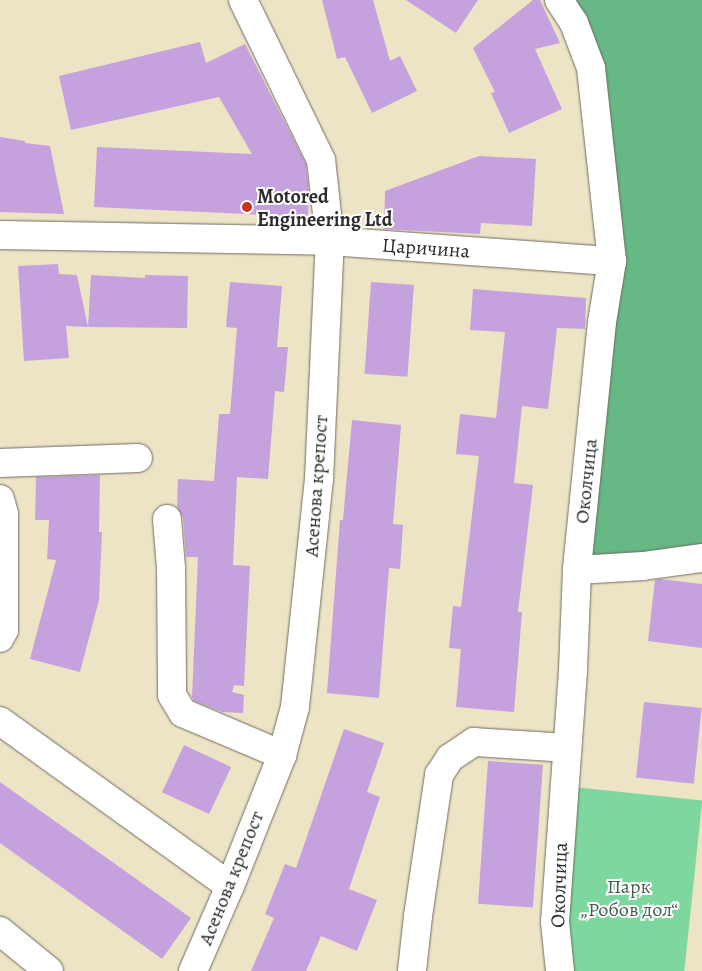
<!DOCTYPE html>
<html>
<head>
<meta charset="utf-8">
<style>
  body { margin:0 }
  #map { position:relative; width:702px; height:971px; overflow:hidden; background:#ede4c6; font-family:Alegreya,serif }
  div>[style] { position:absolute }
  .green>* { inset:0; background:#7dd79e; transform-origin:0 0 }
  .forest>* { inset:0; background:#66b885 }
  .building>* { inset:0; background:#c5a2dd; transform-origin:0 0 }
  .roads { filter:drop-shadow(0 0 1px #6f6c61) drop-shadow(0 0 1px #6f6c61) }
  .minor>* { height:28px; margin:-14px; padding:0 14px; transform-origin:14px; border-radius:14px; background:#fff }
  .dots>* { width:14px; height:14px; translate:-50% -50%; box-sizing:border-box; border:2px solid #fff; border-radius:50% }
  span { translate:-50% -50%; white-space:nowrap; text-align:center; line-height:1.15; -webkit-text-stroke:4px #fff; paint-order:stroke }
  .poi-label { font-size:20px; color:#2b2b2b; font-weight:700 }
  .left { translate:0 -50%; text-align:left }
  .street-label { font-size:20px; color:#2b2b2b }
  .park-label { font-size:20px; color:#445f4e }
</style>
</head>
<body>
<div id="map">
  <div class="green">
    <i style="left:564px;top:786px;width:139px;height:185px;rotate:6deg"></i>
  </div>
  <div class="forest">
    <i style="clip-path:polygon(559px 0,702px 0,702px 558px,577px 570px,602px 322px,601px 148px)"></i>
  </div>
  <div class="building">
    <i style="clip-path:polygon(322px 0,373px 0,390px 61px,400px 56px,417px 91px,372px 113px,345px 57px,337px 59px)"></i>
    <i style="clip-path:polygon(406px 0,478px 0,456px 33px)"></i>
    <i style="clip-path:polygon(533px 0,540px 0,560px 43px,535px 49px,562px 109px,509px 133px,491px 93px,495px 92px,473px 48px)"></i>
    <i style="clip-path:polygon(200px 42px,206px 63px,245px 44px,306px 164px,309px 192px,308px 217px,94px 207px,97px 147px,252px 154px,219px 97px,71px 130px,59px 76px)"></i>
    <i style="clip-path:polygon(0 137px,25px 141px,25px 143px,50px 146px,64px 214px,0 212px)"></i>
    <i style="clip-path:polygon(479px 156px,536px 159px,532px 226px,481px 223px,480px 234px,384px 229px,385px 191px)"></i>
    <i style="clip-path:polygon(58px 264px,59px 274px,77px 275px,88px 327px,66px 326px,69px 358px,24px 361px,18px 266px)"></i>
    <i style="clip-path:polygon(91px 275px,145px 278px,145px 275px,188px 276px,187px 328px,88px 327px)"></i>
    <i style="clip-path:polygon(230px 282px,282px 286px,277px 347px,288px 347px,284px 392px,275px 391px,268px 479px,237px 477px,233px 565px,250px 566px,244px 686px,234px 685px,232px 692px,244px 695px,243px 713px,222px 712px,194px 701px,192px 697px,198px 557px,186px 557px,183px 518px,177px 507px,178px 479px,214px 481px,219px 414px,230px 414px,237px 328px,226px 327px)"></i>
    <i style="left:371px;top:282px;width:43px;height:92px;rotate:4deg"></i>
    <i style="clip-path:polygon(473px 289px,586px 298px,585px 329px,557px 328px,548px 409px,522px 406px,514px 483px,533px 485px,518px 612px,522px 612px,514px 712px,456px 707px,461px 649px,449px 648px,453px 606px,461px 607px,479px 456px,456px 454px,460px 414px,496px 418px,505px 332px,470px 330px)"></i>
    <i style="clip-path:polygon(352px 420px,401px 425px,393px 524px,403px 525px,400px 569px,389px 568px,379px 698px,327px 693px,340px 520px,343px 520px)"></i>
    <i style="clip-path:polygon(100px 475px,99px 532px,102px 532px,99px 600px,80px 672px,30px 659px,56px 560px,47px 559px,49px 520px,35px 520px,36px 477px)"></i>
    <i style="clip-path:polygon(660px 579px,702px 584px,702px 648px,648px 641px,655px 580px)"></i>
    <i style="left:644px;top:702px;width:58px;height:76px;rotate:6deg"></i>
    <i style="clip-path:polygon(344px 729px,384px 743px,367px 792px,380px 797px,349px 889px,377px 900px,357px 951px,321px 936px,306px 971px,251px 971px,274px 918px,265px 914px,285px 864px,296px 868px)"></i>
    <i style="left:184px;top:745px;width:52px;height:52px;rotate:25deg"></i>
    <i style="left:488px;top:761px;width:55px;height:143px;rotate:4deg"></i>
    <i style="clip-path:polygon(0 782px,191px 918px,162px 959px,0 843px)"></i>
  </div>
  <div class="roads">
    <div class="minor">
      <i style="left:559px;top:0;width:27px;rotate:57deg"></i>
      <i style="left:574px;top:23px;width:48px;rotate:69.3deg"></i>
      <i style="left:591px;top:68px;width:194px;rotate:83.8deg"></i>
      <i style="left:612px;top:261px;width:62px;rotate:99.3deg"></i>
      <i style="left:602px;top:322px;width:249px;rotate:95.8deg"></i>
      <i style="left:577px;top:570px;width:101px;rotate:92.3deg"></i>
      <i style="left:573px;top:671px;width:252px;rotate:94.1deg"></i>
      <i style="left:555px;top:922px;width:49px;rotate:84.2deg"></i>
      <i style="left:0;top:235px;width:330px;rotate:1deg"></i>
      <i style="left:330px;top:241px;width:283px;rotate:4.1deg"></i>
      <i style="left:0;top:463px;width:138px;rotate:-2.1deg"></i>
      <i style="left:0;top:499px;width:16px;rotate:75deg"></i>
      <i style="left:4px;top:514px;width:116px;rotate:90deg"></i>
      <i style="left:4px;top:630px;width:9px;rotate:117deg"></i>
      <i style="left:167px;top:519px;width:49px;rotate:85.3deg"></i>
      <i style="left:171px;top:568px;width:127px;rotate:89.5deg"></i>
      <i style="left:172px;top:695px;width:21px;rotate:59deg"></i>
      <i style="left:183px;top:713px;width:108px;rotate:23deg"></i>
      <i style="left:577px;top:570px;width:66px;rotate:-3.5deg"></i>
      <i style="left:643px;top:566px;width:60px;rotate:-7.7deg"></i>
      <i style="left:0;top:721px;width:283px;rotate:35.7deg"></i>
      <i style="left:0;top:931px;width:63px;rotate:39.2deg"></i>
      <i style="left:193px;top:971px;width:93px;rotate:-66.5deg"></i>
      <i style="left:230px;top:886px;width:141px;rotate:-68.3deg"></i>
      <i style="left:282px;top:755px;width:50px;rotate:-74.8deg"></i>
      <i style="left:295px;top:707px;width:229px;rotate:-84deg"></i>
      <i style="left:319px;top:479px;width:238px;rotate:-87.4deg"></i>
      <i style="left:330px;top:241px;width:81px;rotate:-96.3deg"></i>
      <i style="left:321px;top:160px;width:178px;rotate:-116deg"></i>
      <i style="left:412px;top:971px;width:55px;rotate:-83.8deg"></i>
      <i style="left:418px;top:916px;width:143px;rotate:-81.5deg"></i>
      <i style="left:439px;top:775px;width:20px;rotate:-57deg"></i>
      <i style="left:450px;top:758px;width:29px;rotate:-34deg"></i>
      <i style="left:474px;top:742px;width:92px;rotate:3.7deg"></i>
    </div>
  </div>
  <div class="dots">
    <i style="left:247px;top:207px;background:#c8321e"></i>
  </div>
  <div class="poi-label">
    <span class="left" style="left:257px;top:208px">Motored<br>Engineering Ltd</span>
  </div>
  <div class="street-label">
    <span style="left:426px;top:248px;rotate:4deg">Царичина</span>
    <span style="left:586px;top:481px;rotate:-84deg">Околчица</span>
    <span style="left:316px;top:486px;rotate:-86deg">Асенова крепост</span>
    <span style="left:231px;top:878px;rotate:-68deg">Асенова крепост</span>
    <span style="left:559px;top:885px;rotate:-88deg">Околчица</span>
  </div>
  <div class="park-label">
    <span style="left:629px;top:898px">Парк<br>„Робов дол“</span>
  </div>
</div>
</body>
</html>
